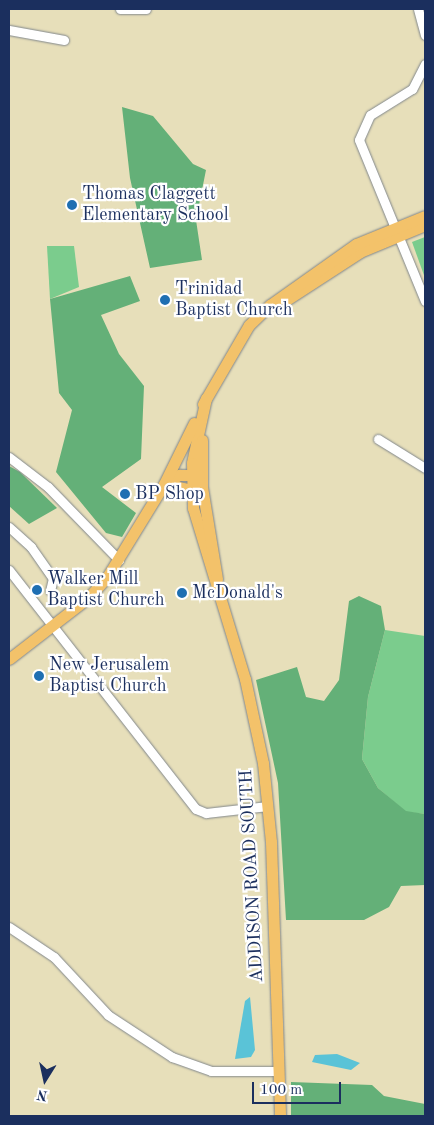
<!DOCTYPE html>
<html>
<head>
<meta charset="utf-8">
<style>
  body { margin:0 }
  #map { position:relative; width:434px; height:1125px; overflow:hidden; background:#e7dfba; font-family:"Old Standard TT",serif }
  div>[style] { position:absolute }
  .green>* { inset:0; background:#7bcc8d }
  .forest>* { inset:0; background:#64b078 }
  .water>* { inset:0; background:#5ac3d7 }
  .roads { filter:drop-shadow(0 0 1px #81878c) drop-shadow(0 0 1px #81878c) }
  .minor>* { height:9px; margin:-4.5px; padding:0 4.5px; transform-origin:4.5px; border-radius:4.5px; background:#fff }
  .major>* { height:11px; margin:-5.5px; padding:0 5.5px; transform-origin:5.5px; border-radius:5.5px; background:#f3c26a }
  .dots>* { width:14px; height:14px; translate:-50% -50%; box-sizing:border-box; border:2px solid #fff; border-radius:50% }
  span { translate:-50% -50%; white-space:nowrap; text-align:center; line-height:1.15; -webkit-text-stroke:4.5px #fff; paint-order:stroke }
  .poi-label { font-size:18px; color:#1b2f5e }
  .left { translate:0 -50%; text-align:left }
  .street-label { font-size:18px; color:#1b2f5e }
  .frame { position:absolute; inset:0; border:10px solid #1b2f5e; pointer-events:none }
  .north { position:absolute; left:20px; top:1055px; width:50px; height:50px; -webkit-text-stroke:4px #fff; paint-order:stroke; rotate:190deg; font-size:14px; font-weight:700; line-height:20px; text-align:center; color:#1b2f5e }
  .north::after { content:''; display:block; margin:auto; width:18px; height:22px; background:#1b2f5e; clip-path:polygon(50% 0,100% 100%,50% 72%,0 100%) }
  .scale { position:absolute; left:252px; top:1082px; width:89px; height:22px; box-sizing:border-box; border:2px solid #1b2f5e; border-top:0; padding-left:6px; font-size:15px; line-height:18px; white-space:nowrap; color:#1b2f5e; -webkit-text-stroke:4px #fff; paint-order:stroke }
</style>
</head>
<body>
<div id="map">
  <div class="green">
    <i style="clip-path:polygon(425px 237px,425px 278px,412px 242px)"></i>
    <i style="clip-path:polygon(47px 246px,74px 246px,79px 287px,50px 299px)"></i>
    <i style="clip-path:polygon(385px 630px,425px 636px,425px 814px,406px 812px,378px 788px,362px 759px,368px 697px)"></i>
  </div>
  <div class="forest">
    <i style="clip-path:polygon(122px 107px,153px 116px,193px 164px,206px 170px,196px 220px,202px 260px,150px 268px,130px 178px)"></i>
    <i style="clip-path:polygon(130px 276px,140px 301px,101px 315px,119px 354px,144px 386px,141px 459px,102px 487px,136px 513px,122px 537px,106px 533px,56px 472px,72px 410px,59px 393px,50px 299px)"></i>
    <i style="clip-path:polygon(9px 466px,20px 472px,57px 508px,29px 524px,9px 506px)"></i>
    <i style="clip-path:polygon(359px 596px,381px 606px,385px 630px,368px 697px,362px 759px,378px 788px,406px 811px,425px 814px,425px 885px,401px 886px,389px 907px,364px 920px,286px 920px,278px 783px,256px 680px,297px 667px,306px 697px,324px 701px,339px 680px,349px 601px)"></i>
    <i style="clip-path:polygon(291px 1082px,372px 1085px,384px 1096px,425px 1104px,425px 1116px,291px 1116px)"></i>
  </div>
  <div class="water">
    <i style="clip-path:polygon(250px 997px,255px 1050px,251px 1057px,235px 1059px,245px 1001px)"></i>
    <i style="clip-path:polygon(337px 1054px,360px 1063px,351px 1070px,312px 1062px,315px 1055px)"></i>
  </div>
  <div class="roads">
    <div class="minor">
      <i style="left:120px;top:9px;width:26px"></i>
      <i style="left:418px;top:9px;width:27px;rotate:75deg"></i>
      <i style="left:9px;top:30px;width:56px;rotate:10.3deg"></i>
      <i style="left:425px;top:64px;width:28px;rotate:117deg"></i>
      <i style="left:412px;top:89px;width:49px;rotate:148.2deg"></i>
      <i style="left:370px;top:115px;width:27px;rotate:114deg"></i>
      <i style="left:359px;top:140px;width:174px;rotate:67.7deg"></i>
      <i style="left:378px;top:439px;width:55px;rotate:31.7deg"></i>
      <i style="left:9px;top:457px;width:49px;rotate:37.6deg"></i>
      <i style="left:48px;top:487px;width:102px;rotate:45.8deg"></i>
      <i style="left:9px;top:527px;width:30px;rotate:42deg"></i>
      <i style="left:31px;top:547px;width:38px;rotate:55deg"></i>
      <i style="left:53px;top:578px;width:13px;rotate:103deg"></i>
      <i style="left:9px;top:570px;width:303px;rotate:52deg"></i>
      <i style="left:196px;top:809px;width:11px;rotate:22deg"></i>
      <i style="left:206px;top:813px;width:62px;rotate:-6.4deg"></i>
      <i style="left:9px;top:927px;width:54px;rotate:33.7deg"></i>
      <i style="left:54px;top:957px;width:79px;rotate:47deg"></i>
      <i style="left:108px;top:1015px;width:77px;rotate:33.3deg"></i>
      <i style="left:172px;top:1057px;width:41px;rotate:19.7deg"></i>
      <i style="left:211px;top:1071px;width:68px"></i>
    </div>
    <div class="major">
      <i style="left:288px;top:299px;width:86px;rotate:-33.1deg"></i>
      <i style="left:360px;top:252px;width:70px;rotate:-22.6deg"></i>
      <i style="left:206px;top:398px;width:66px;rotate:102.2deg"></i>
      <i style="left:192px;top:463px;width:45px;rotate:88.7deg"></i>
      <i style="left:193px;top:508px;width:179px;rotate:73.1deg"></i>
      <i style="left:245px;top:679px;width:86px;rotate:77.9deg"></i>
      <i style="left:263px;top:763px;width:79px;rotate:84.2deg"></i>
      <i style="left:271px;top:842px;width:274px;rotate:88.1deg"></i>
      <i style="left:203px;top:404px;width:91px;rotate:-59.8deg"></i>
      <i style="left:249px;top:325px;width:29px;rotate:-44deg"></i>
      <i style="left:270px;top:305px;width:105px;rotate:-35.3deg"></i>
      <i style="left:356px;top:244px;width:74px;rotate:-22.1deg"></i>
      <i style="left:202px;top:440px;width:47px;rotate:90deg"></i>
      <i style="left:202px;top:487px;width:93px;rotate:80.7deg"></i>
      <i style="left:164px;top:484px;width:25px;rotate:12deg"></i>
      <i style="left:188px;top:489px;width:9px;rotate:54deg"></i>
      <i style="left:165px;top:484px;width:17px;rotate:-33deg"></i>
      <i style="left:179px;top:475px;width:20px"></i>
      <i style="left:9px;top:659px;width:101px;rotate:-37.8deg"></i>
      <i style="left:89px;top:597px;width:27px;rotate:-48deg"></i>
      <i style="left:107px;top:577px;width:109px;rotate:-58.5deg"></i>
      <i style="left:164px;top:484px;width:68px;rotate:-63.8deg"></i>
    </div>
  </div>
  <div class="dots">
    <i style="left:72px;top:205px;background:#1f6fb2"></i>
    <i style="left:165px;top:300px;background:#1f6fb2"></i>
    <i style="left:125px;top:494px;background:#1f6fb2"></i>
    <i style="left:37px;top:590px;background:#1f6fb2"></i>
    <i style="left:182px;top:593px;background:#1f6fb2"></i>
    <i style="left:39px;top:676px;background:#1f6fb2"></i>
  </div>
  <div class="poi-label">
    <span class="left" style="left:82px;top:205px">Thomas Claggett<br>Elementary School</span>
    <span class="left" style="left:175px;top:300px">Trinidad<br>Baptist Church</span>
    <span class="left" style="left:135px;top:494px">BP Shop</span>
    <span class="left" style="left:47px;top:590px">Walker Mill<br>Baptist Church</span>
    <span class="left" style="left:192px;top:593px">McDonald's</span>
    <span class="left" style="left:49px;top:676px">New Jerusalem<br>Baptist Church</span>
  </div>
  <div class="street-label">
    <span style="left:252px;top:876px;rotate:-93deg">ADDISON ROAD SOUTH</span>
  </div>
  <div class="frame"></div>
  <div class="north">N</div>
  <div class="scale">100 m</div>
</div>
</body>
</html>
